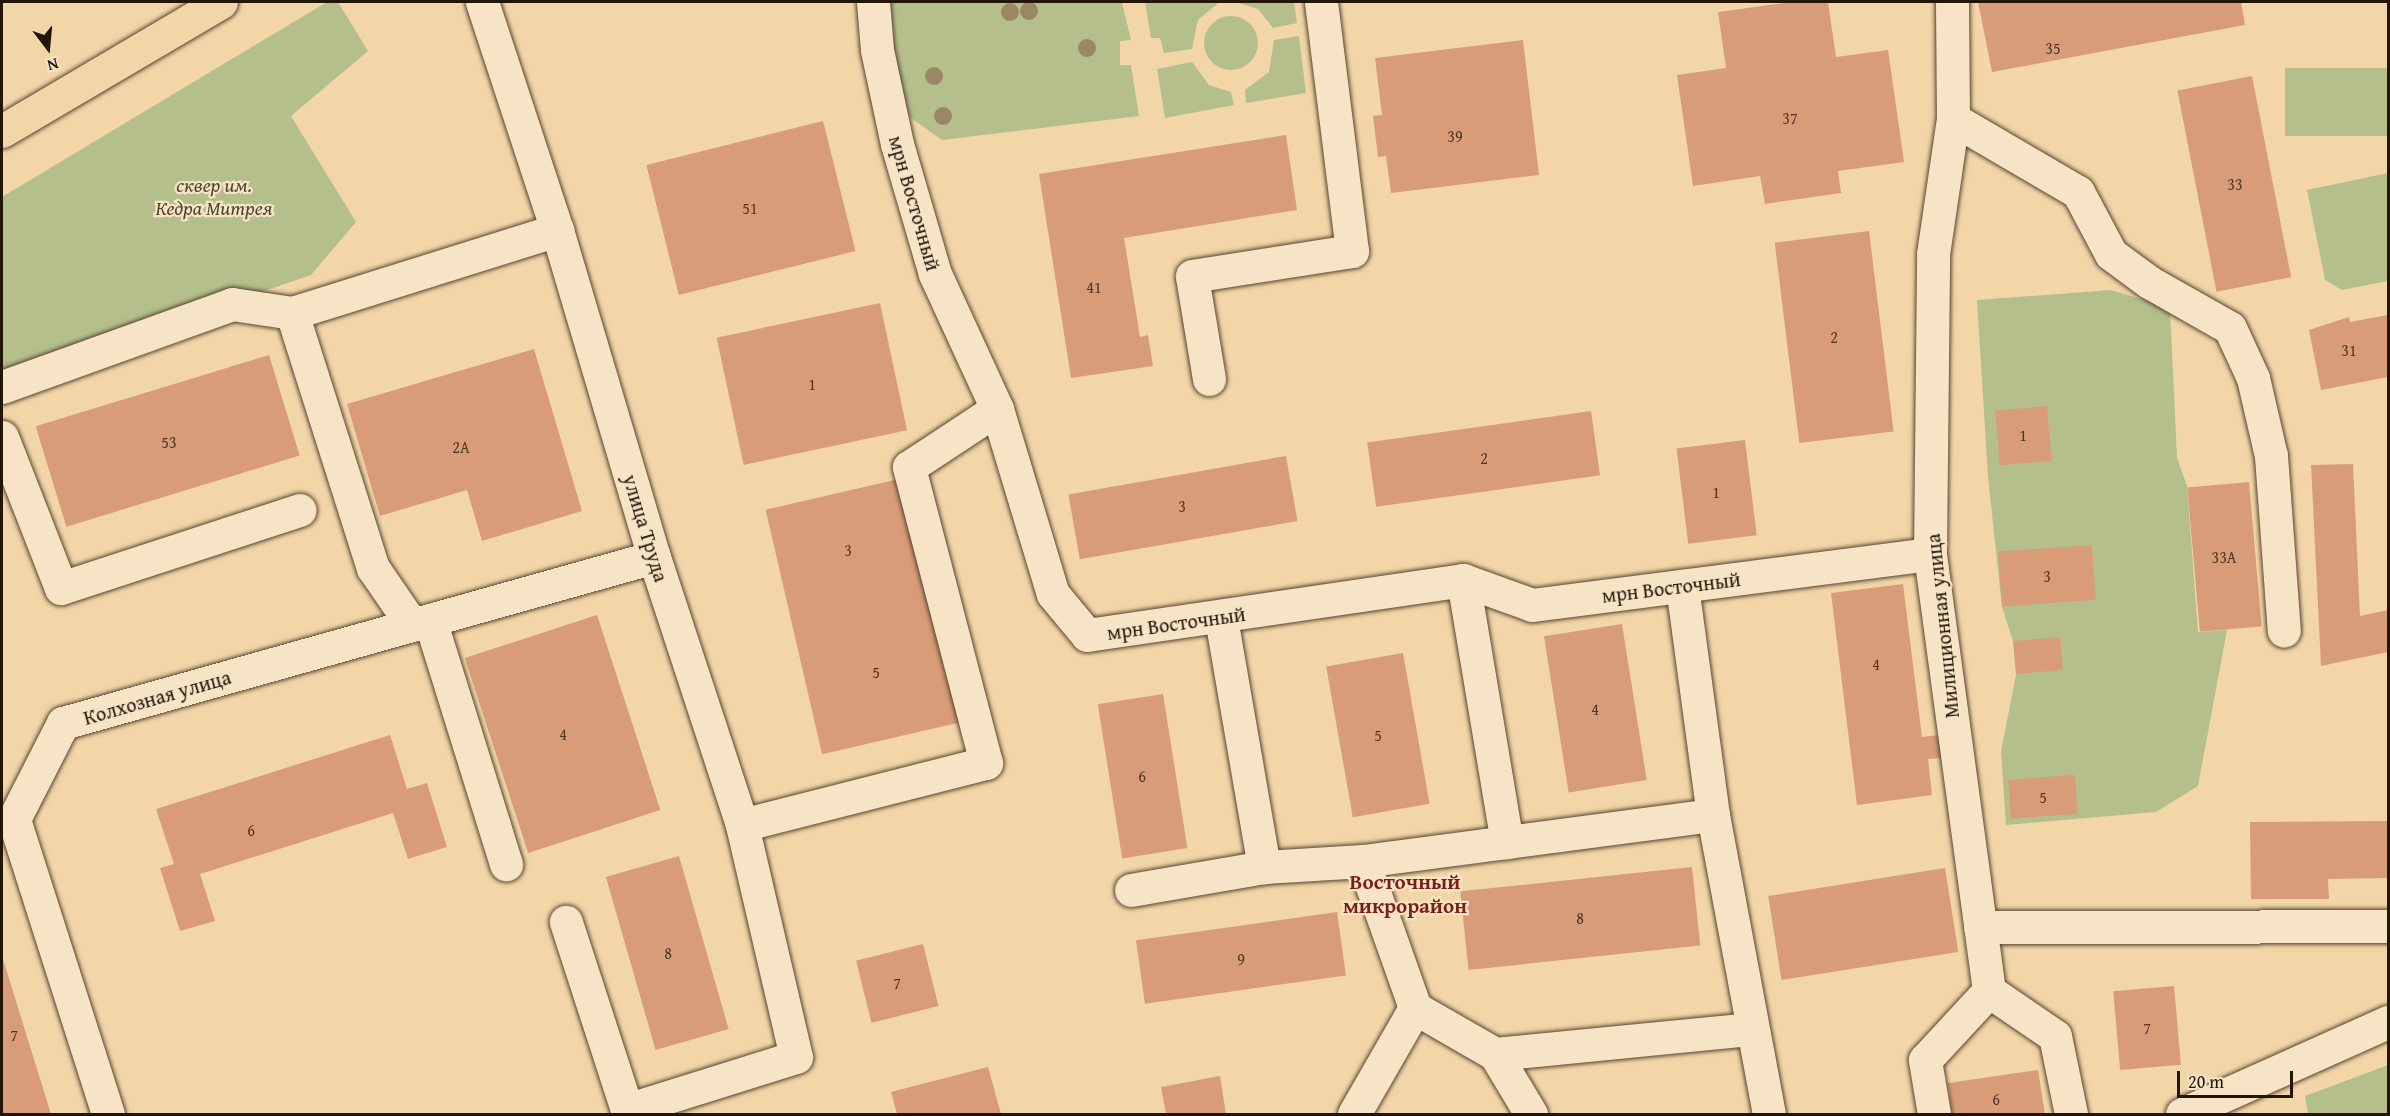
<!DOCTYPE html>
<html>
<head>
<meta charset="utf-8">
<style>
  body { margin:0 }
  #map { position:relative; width:2390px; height:1116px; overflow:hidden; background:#f2d6a8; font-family:"Gentium Book Plus",serif }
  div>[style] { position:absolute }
  .green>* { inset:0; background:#b4bf8c; transform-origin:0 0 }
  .round { border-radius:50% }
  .building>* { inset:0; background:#d99c79; transform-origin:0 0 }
  .roads { filter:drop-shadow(0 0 2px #57452f) drop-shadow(0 0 2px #57452f) }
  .minor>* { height:33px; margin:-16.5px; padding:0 16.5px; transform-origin:16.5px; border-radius:16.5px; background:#f7e4c6 }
  .major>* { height:33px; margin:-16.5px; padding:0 16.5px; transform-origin:16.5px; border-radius:16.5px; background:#f2d6a8 }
  .trees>* { width:18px; height:18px; margin:-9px; border-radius:50%; background:#988865 }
  span { translate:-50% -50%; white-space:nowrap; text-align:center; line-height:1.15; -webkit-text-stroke:4.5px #f7e4c6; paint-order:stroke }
  .number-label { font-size:16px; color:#503724 }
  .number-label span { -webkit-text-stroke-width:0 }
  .park-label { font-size:20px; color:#4e482f; font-style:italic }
  .street-label { font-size:20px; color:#231507 }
  .neighbourhood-label { font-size:21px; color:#7a1f14; font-weight:700 }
  .frame { position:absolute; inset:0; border:3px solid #231507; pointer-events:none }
  .north { position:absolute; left:18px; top:18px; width:60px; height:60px; -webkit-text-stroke:4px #f7e4c6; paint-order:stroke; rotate:164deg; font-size:16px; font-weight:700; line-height:24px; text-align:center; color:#231507 }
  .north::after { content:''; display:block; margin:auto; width:21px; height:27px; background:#231507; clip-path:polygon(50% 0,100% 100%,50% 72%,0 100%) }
  .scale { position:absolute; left:2177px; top:1071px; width:116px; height:27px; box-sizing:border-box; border:3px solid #231507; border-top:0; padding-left:8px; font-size:18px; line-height:21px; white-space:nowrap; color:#231507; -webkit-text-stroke:4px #f7e4c6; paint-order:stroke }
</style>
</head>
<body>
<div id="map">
  <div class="green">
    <i style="clip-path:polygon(327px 2px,338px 2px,368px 51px,291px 116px,356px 222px,311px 275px,2px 381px,2px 197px)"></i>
    <i style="clip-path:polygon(890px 2px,1122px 2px,1131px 40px,1120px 41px,1120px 65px,1131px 65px,1139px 116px,942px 140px,911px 118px,900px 98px,888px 7px)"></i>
    <i style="clip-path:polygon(1145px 2px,1217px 2px,1217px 4px,1198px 20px,1192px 49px,1164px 53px,1160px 38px,1151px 38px)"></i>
    <i style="clip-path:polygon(1236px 2px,1294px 2px,1297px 23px,1273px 28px,1258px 9px)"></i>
    <i class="round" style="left:1204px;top:16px;width:54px;height:54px"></i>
    <i style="clip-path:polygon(1299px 36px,1306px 93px,1246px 103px,1245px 90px,1269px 72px,1274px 40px)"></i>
    <i style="clip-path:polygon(1192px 62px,1209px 85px,1231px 92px,1234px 105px,1165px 118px,1157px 69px)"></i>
    <i style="left:2388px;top:68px;width:68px;height:103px;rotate:90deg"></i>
    <i style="clip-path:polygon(2388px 173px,2388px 281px,2342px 290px,2325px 280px,2307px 190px)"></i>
    <i style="clip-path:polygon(2111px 290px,2170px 308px,2177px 458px,2187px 486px,2198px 632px,2227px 630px,2198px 786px,2156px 812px,2006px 825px,2001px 751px,2016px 675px,2013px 641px,2002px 607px,1988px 477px,1977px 300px)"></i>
    <i style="clip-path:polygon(2388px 1065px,2388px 1114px,2308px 1114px,2305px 1096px)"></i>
  </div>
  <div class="building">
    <i style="clip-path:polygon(1791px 2px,1828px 2px,1836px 57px,1888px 50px,1904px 162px,1838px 171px,1841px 193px,1765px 204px,1760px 176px,1693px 186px,1677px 75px,1726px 68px,1718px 12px)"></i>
    <i style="clip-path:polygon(1978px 2px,2241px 2px,2245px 25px,1992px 72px)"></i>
    <i style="clip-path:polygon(1523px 40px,1539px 175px,1391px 193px,1386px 156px,1378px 157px,1373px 116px,1382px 115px,1375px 58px)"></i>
    <i style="left:2252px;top:76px;width:205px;height:76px;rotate:79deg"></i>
    <i style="left:823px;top:121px;width:134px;height:182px;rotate:76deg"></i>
    <i style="clip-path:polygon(1286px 135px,1297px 210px,1124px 238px,1140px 337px,1148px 335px,1153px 366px,1071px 378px,1039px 174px)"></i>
    <i style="left:1869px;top:231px;width:202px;height:95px;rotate:83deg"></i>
    <i style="left:880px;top:303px;width:130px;height:167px;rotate:78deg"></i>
    <i style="clip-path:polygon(2388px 315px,2388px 377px,2321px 390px,2309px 330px,2349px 317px,2350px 322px)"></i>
    <i style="clip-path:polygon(534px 349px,582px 511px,482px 541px,467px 490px,380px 516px,347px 404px)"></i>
    <i style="left:269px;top:355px;width:105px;height:244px;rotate:73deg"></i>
    <i style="left:2047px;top:406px;width:55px;height:52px;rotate:85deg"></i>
    <i style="left:1591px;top:411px;width:65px;height:226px;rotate:82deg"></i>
    <i style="left:1745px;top:440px;width:96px;height:69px;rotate:83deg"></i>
    <i style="left:1286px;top:456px;width:66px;height:221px;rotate:80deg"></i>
    <i style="clip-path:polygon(2353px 464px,2360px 616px,2388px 610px,2388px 652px,2321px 666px,2311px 465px)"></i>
    <i style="left:903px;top:478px;width:251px;height:141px;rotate:77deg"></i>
    <i style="left:2249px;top:482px;width:145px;height:62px;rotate:85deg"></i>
    <i style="left:2092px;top:545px;width:55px;height:94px;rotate:86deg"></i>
    <i style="clip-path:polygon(1903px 584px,1922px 737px,1939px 735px,1942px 758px,1928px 759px,1932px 795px,1857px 805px,1831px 593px)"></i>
    <i style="left:597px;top:615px;width:205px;height:139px;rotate:72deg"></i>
    <i style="left:1622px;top:624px;width:158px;height:79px;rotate:81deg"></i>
    <i style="left:2060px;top:637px;width:33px;height:47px;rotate:85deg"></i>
    <i style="left:1403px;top:653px;width:153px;height:78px;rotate:80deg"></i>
    <i style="left:1163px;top:694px;width:156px;height:66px;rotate:81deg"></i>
    <i style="clip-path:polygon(390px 735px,407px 789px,427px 783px,447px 847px,408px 859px,393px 813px,200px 874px,215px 921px,180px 931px,160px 868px,174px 864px,156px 809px)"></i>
    <i style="left:2075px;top:775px;width:39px;height:67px;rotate:86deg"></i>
    <i style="clip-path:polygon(2388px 821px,2388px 878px,2328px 879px,2329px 899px,2251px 899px,2250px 822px)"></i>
    <i style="left:679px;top:856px;width:180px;height:76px;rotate:74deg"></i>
    <i style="left:1692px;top:867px;width:79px;height:233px;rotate:84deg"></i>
    <i style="left:1945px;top:868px;width:85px;height:179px;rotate:81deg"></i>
    <i style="left:1337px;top:912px;width:64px;height:203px;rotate:82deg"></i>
    <i style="left:923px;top:944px;width:64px;height:69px;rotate:76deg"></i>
    <i style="clip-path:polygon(2px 956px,51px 1114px,2px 1114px)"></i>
    <i style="left:2174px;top:986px;width:79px;height:61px;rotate:85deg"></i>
    <i style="clip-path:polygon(988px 1067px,1001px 1114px,897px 1114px,891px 1092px)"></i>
    <i style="clip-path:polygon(2038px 1070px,2045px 1114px,1952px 1114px,1948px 1083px)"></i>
    <i style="clip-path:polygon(1220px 1076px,1226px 1114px,1166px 1114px,1161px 1087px)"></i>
  </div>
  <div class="roads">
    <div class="minor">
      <i style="left:482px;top:2px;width:240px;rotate:71.8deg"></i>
      <i style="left:557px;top:230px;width:341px;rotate:73.5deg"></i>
      <i style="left:654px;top:557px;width:282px;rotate:71.8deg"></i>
      <i style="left:742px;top:825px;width:238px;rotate:76.9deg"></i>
      <i style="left:796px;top:1057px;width:177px;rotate:162.6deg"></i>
      <i style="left:627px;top:1110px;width:198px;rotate:-108deg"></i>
      <i style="left:873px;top:2px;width:48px;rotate:85.2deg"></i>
      <i style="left:877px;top:50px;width:96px;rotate:78deg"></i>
      <i style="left:897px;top:144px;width:135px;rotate:73.7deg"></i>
      <i style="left:935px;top:274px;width:149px;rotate:65.3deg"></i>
      <i style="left:997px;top:409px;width:193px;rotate:73.2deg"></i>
      <i style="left:1053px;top:594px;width:53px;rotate:50.3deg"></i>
      <i style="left:1087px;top:635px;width:380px;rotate:-8.3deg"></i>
      <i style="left:1463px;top:580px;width:73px;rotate:19.9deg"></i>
      <i style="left:1532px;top:605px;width:401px;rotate:-7.3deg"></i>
      <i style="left:1953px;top:119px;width:145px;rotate:30.3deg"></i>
      <i style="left:2078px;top:192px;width:70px;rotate:62deg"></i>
      <i style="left:2111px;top:254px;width:47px;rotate:36.4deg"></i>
      <i style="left:2149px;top:282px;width:93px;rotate:29.6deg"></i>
      <i style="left:2230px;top:328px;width:55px;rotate:65.3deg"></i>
      <i style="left:2253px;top:378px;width:80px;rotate:77deg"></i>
      <i style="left:2271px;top:456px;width:175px;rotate:85.8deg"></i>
      <i style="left:292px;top:313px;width:268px;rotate:72.4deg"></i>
      <i style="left:373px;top:568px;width:69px;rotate:55.6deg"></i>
      <i style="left:1209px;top:379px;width:104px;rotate:-99.4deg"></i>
      <i style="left:1192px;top:276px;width:162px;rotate:-8.9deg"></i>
      <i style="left:1352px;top:251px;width:251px;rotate:-97.1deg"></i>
      <i style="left:2px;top:387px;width:245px;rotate:-19.8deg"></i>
      <i style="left:232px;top:304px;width:61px;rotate:8.5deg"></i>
      <i style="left:292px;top:313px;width:278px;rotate:-17.4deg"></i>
      <i style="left:2px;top:437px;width:162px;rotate:68.7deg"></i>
      <i style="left:61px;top:588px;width:251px;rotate:-18.1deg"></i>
      <i style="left:1463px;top:580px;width:266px;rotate:80.5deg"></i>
      <i style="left:1682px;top:586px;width:231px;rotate:82.3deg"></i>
      <i style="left:1713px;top:815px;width:304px;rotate:79.4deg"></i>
      <i style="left:1221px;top:618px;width:253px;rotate:80.2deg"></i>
      <i style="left:1264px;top:867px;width:99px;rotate:-3.5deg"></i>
      <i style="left:1363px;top:861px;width:353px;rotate:-7.5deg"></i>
      <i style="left:430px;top:620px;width:256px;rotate:72.7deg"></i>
      <i style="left:742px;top:825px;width:252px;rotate:-14.3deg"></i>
      <i style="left:986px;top:763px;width:306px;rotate:-104.6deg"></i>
      <i style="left:909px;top:467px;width:105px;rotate:-33.4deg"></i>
      <i style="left:1363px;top:861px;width:156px;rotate:70.5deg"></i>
      <i style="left:1415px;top:1008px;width:92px;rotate:29.9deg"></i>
      <i style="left:1495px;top:1054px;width:258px;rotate:-5.6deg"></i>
      <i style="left:1131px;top:890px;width:135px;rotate:-9.8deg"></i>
      <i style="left:1980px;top:927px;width:408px;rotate:-0.1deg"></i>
      <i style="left:1989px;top:991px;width:80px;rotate:34.3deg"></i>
      <i style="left:2055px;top:1036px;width:80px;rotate:78.4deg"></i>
      <i style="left:1495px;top:1054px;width:70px;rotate:59deg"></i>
      <i style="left:108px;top:1114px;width:310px;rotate:-107.7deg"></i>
      <i style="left:14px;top:819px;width:108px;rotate:-63deg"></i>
      <i style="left:63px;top:723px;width:614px;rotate:-15.69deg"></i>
      <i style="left:1354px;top:1114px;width:122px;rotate:-60.1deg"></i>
      <i style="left:1934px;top:1114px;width:55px;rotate:-99.5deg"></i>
      <i style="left:1925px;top:1060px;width:94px;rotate:-47.2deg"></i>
      <i style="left:1989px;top:991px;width:441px;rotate:-97.7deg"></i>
      <i style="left:1930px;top:554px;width:300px;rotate:-89.4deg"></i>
      <i style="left:1933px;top:254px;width:136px;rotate:-81.6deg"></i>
      <i style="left:1953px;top:119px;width:117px;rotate:-90.5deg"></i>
      <i style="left:2182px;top:1114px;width:226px;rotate:-24.1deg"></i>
    </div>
    <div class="major">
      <i style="left:2px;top:131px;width:254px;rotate:-30.5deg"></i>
    </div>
  </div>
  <div class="trees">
    <i style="left:1029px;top:11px"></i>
    <i style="left:1010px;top:12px"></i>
    <i style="left:1087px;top:48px"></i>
    <i style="left:934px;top:76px"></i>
    <i style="left:943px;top:116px"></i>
  </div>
  <div class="number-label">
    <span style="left:2053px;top:48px">35</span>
    <span style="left:1790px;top:118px">37</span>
    <span style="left:1455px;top:136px">39</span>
    <span style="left:2235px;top:184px">33</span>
    <span style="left:750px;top:208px">51</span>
    <span style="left:1094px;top:287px">41</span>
    <span style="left:1834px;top:337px">2</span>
    <span style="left:2349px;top:350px">31</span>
    <span style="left:812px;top:384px">1</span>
    <span style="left:2023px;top:435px">1</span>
    <span style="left:169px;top:442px">53</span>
    <span style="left:461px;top:447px">2А</span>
    <span style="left:1484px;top:458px">2</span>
    <span style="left:1716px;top:492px">1</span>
    <span style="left:1182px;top:506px">3</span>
    <span style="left:848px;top:550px">3</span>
    <span style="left:2224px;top:557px">33А</span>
    <span style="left:2047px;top:576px">3</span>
    <span style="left:1876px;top:664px">4</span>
    <span style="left:876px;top:672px">5</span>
    <span style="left:1595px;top:709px">4</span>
    <span style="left:563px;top:734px">4</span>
    <span style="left:1378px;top:735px">5</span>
    <span style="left:1142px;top:776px">6</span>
    <span style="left:2043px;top:797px">5</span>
    <span style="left:251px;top:830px">6</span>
    <span style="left:1580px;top:918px">8</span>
    <span style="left:668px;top:953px">8</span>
    <span style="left:1241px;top:959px">9</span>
    <span style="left:897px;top:983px">7</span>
    <span style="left:2147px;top:1028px">7</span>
    <span style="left:14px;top:1035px">7</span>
    <span style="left:1996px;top:1099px">6</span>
  </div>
  <div class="park-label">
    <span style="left:214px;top:196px">сквер им.<br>Кедра Митрея</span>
  </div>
  <div class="street-label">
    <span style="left:915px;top:203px;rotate:74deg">мрн Восточный</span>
    <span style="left:646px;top:528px;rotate:73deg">улица Труда</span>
    <span style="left:1671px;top:587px;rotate:-7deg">мрн Восточный</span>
    <span style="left:1176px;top:623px;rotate:-8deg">мрн Восточный</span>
    <span style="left:1942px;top:626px;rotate:-96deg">Милиционная улица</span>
    <span style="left:157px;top:697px;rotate:-16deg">Колхозная улица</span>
  </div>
  <div class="neighbourhood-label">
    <span style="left:1405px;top:894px">Восточный<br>микрорайон</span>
  </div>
  <div class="frame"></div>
  <div class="north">N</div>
  <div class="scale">20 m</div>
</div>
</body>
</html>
